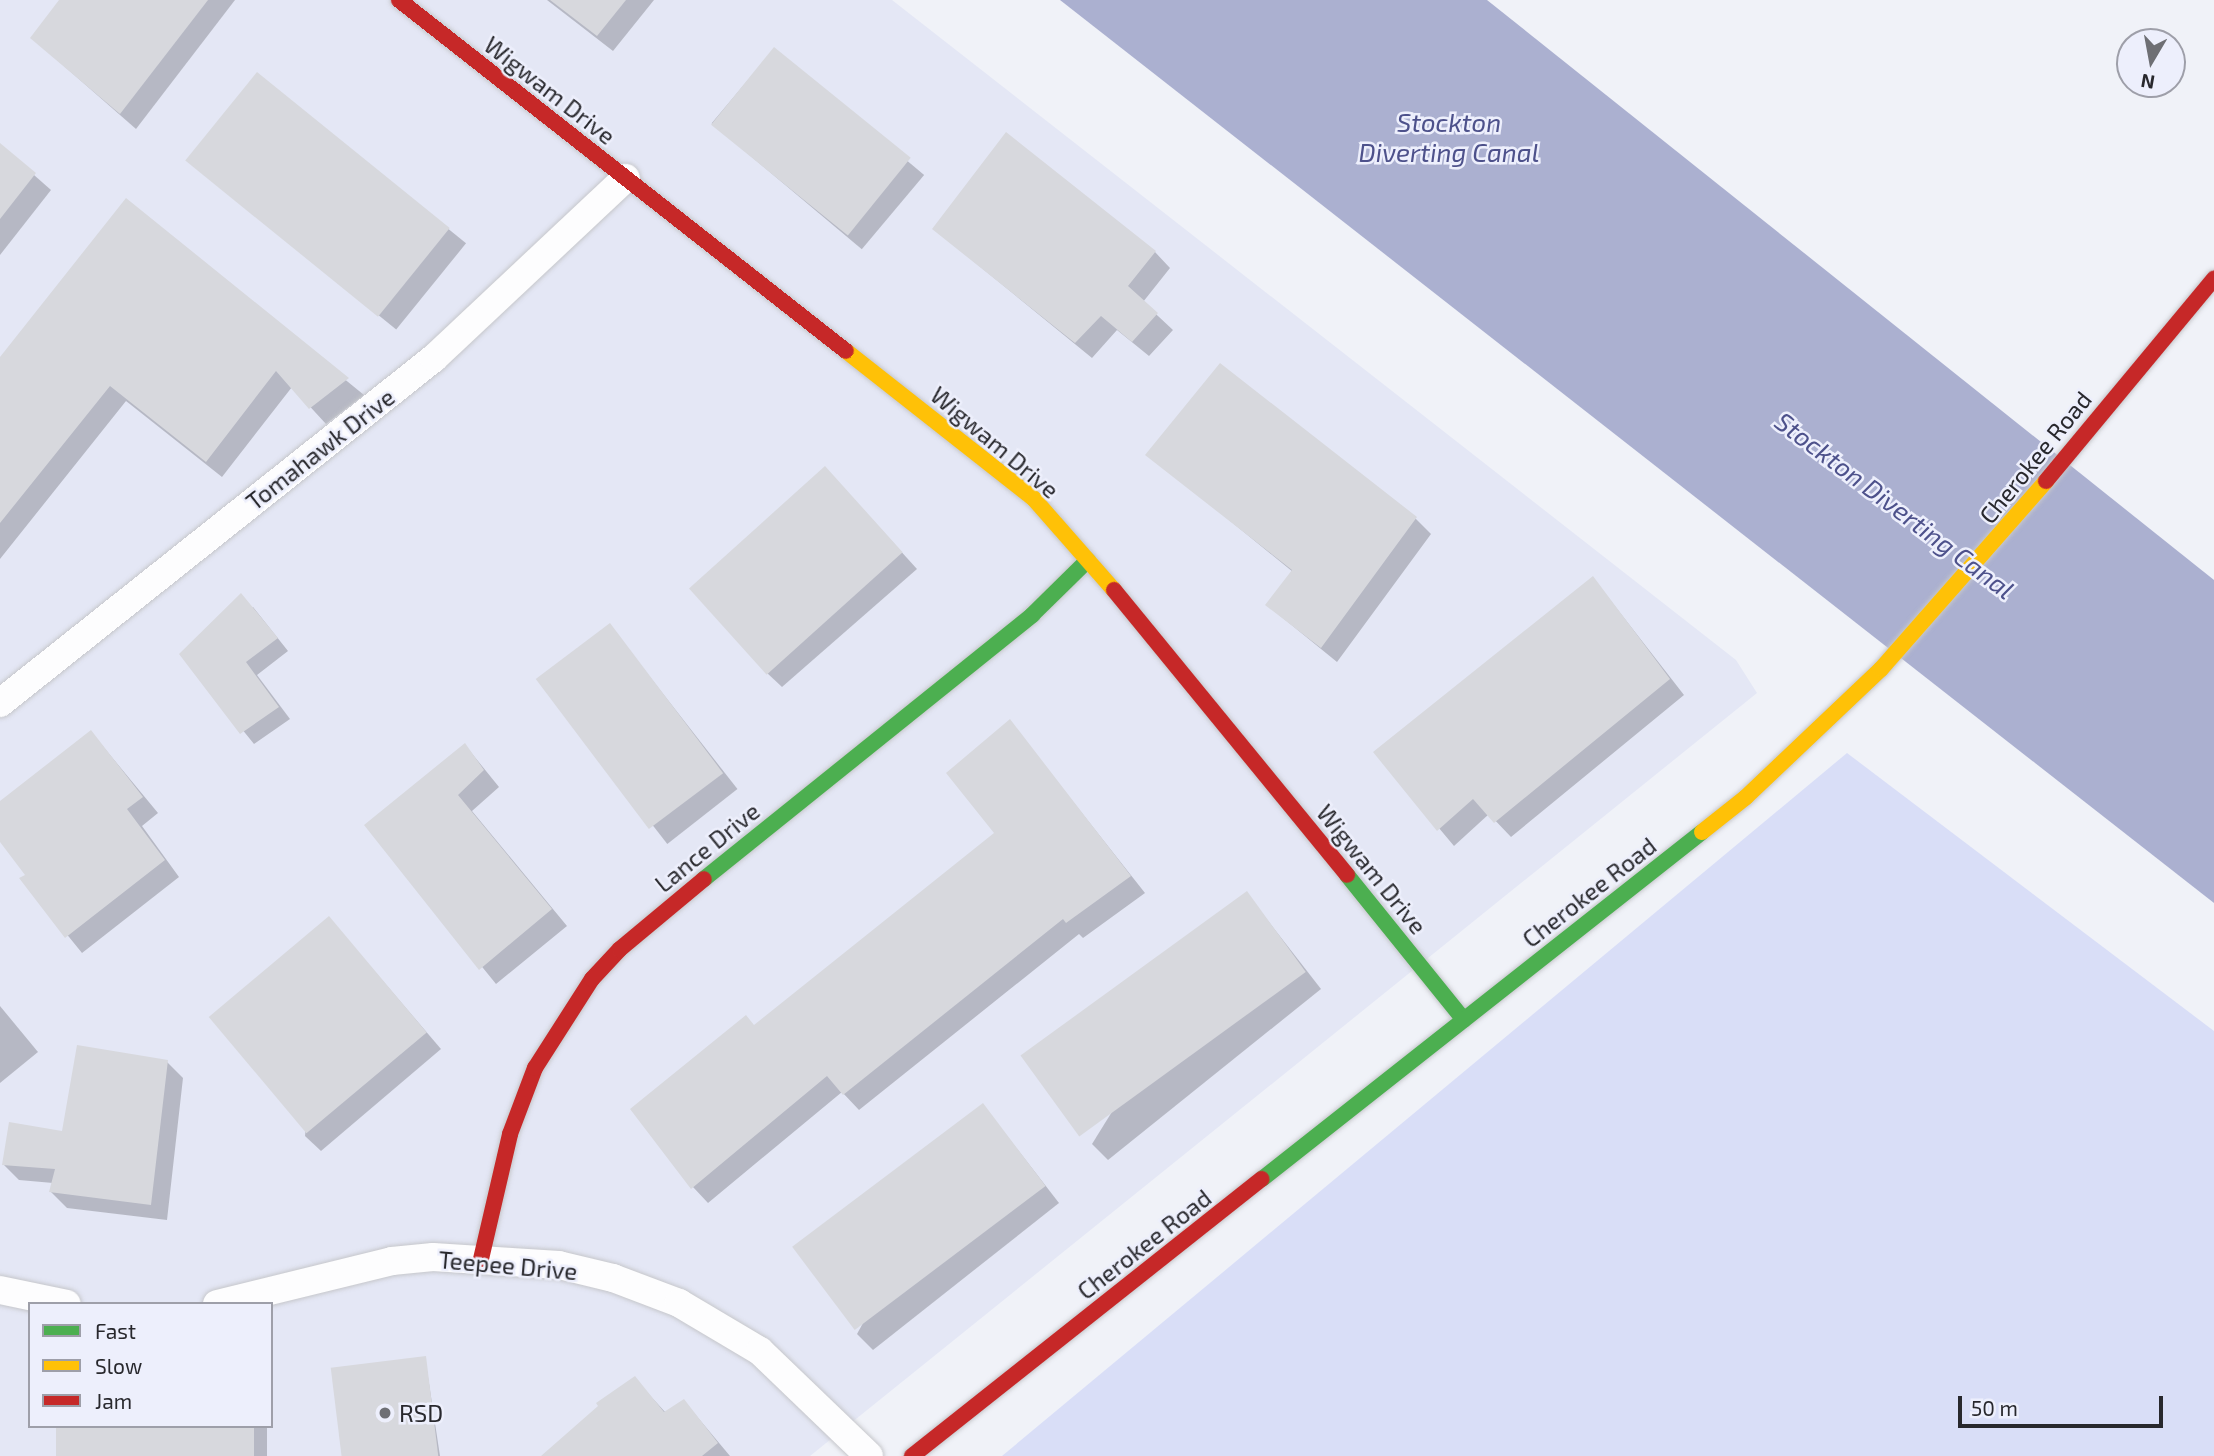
<!DOCTYPE html>
<html>
<head>
<meta charset="utf-8">
<style>
  body { margin:0 }
  #map { position:relative; width:2214px; height:1456px; overflow:hidden; background:#f0f2f8; font-family:"Exo 2",sans-serif }
  div>[style] { position:absolute }
  .built>* { inset:0; background:#e4e7f5 }
  .green>* { inset:0; background:#d9def7 }
  .water>* { inset:0; background:#abb0d0 }
  .shadow>* { inset:0; background:#0003; transform-origin:0 0 }
  .building>* { inset:0; background:#d7d8dd; transform-origin:0 0 }
  .roads { filter:drop-shadow(0 0 2px #c6c7cb) drop-shadow(0 0 2px #c6c7cb) }
  .street>* { height:28px; margin:-14px; padding:0 14px; transform-origin:14px; border-radius:14px; background:#fdfdfe }
  .fast>* { height:16px; margin:-8px; padding:0 8px; transform-origin:8px; border-radius:8px; background:#4caf50 }
  .slow>* { height:16px; margin:-8px; padding:0 8px; transform-origin:8px; border-radius:8px; background:#ffc107 }
  .jam>* { height:16px; margin:-8px; padding:0 8px; transform-origin:8px; border-radius:8px; background:#c62828 }
  .dots>* { width:19px; height:19px; translate:-50% -50%; box-sizing:border-box; border:4px solid #edeffc; border-radius:50% }
  span { translate:-50% -50%; white-space:nowrap; text-align:center; line-height:1.15; -webkit-text-stroke:5px #edeffc; paint-order:stroke }
  .street-label { font-size:24px; color:#28282d }
  .poi-label { font-size:24px; color:#28282d }
  .left { translate:0 -50%; text-align:left }
  .water-label { font-size:26px; color:#4d518b; font-style:italic }
  .legend { position:absolute; left:28px; top:1302px; width:245px; height:126px; box-sizing:border-box; background:#edeffc; border:2px solid #9e9fa9; margin:0; padding:9px 12px; list-style:none; font-size:21px; color:#28282d }
  .legend li { display:flex; align-items:center; gap:14px; height:35px }
  .legend b { width:35px; border:2px solid #9e9fa9 }
  .north { position:absolute; left:2116px; top:28px; width:70px; height:70px; box-sizing:border-box; background:#edeffc; border:2px solid #9e9fa9; border-radius:50%; rotate:190deg; font-size:19px; font-weight:700; line-height:28px; text-align:center; color:#28282d }
  .north::after { content:''; display:block; margin:auto; width:24px; height:32px; background:#6e6f74; clip-path:polygon(50% 0,100% 100%,50% 72%,0 100%) }
  .scale { position:absolute; left:1958px; top:1396px; width:205px; height:32px; box-sizing:border-box; border:4px solid #28282d; border-top:0; padding-left:9px; font-size:21px; line-height:24px; white-space:nowrap; color:#28282d; -webkit-text-stroke:5px #edeffc; paint-order:stroke }
</style>
</head>
<body>
<div id="map">
  <div class="built">
    <i style="clip-path:polygon(evenodd,0 0,892px 0,1736px 660px,1757px 693px,810px 1456px,0 1456px,0 0,30px 1304px,271px 1304px,271px 1426px,30px 1426px,30px 1304px)"></i>
  </div>
  <div class="green">
    <i style="clip-path:polygon(1847px 753px,2214px 1031px,2214px 1456px,1002px 1456px)"></i>
  </div>
  <div class="water">
    <i style="clip-path:polygon(1060px 0,1487px 0,2214px 580px,2214px 903px)"></i>
  </div>
  <div class="shadow">
    <i style="clip-path:polygon(62px 0,235px 0,136px 129px,32px 38px)"></i>
    <i style="clip-path:polygon(547px 0,654px 0,613px 51px)"></i>
    <i style="left:774px;top:49px;width:196px;height:97px;rotate:40deg"></i>
    <i style="left:257px;top:74px;width:269px;height:111px;rotate:39deg"></i>
    <i style="clip-path:polygon(0 145px,51px 190px,0 255px)"></i>
    <i style="clip-path:polygon(126px 201px,364px 395px,326px 424px,292px 387px,222px 477px,126px 401px,0 559px,0 360px)"></i>
    <i style="clip-path:polygon(934px 229px,1155px 252px,1170px 268px,1143px 302px,1173px 330px,1149px 356px,1117px 330px,1092px 358px)"></i>
    <i style="clip-path:polygon(1148px 454px,1415px 518px,1431px 534px,1337px 662px,1267px 605px,1293px 572px)"></i>
    <i style="clip-path:polygon(840px 484px,917px 569px,782px 687px,766px 672px)"></i>
    <i style="clip-path:polygon(1593px 578px,1684px 695px,1511px 837px,1489px 814px,1454px 846px,1376px 753px)"></i>
    <i style="clip-path:polygon(253px 607px,288px 651px,257px 675px,290px 719px,254px 744px,181px 654px)"></i>
    <i style="left:610px;top:626px;width:207px;height:89px;rotate:52deg"></i>
    <i style="clip-path:polygon(1010px 722px,1145px 893px,1083px 938px,1079px 934px,859px 1110px,842px 1092px,708px 1203px,693px 1187px,755px 1026px,997px 833px)"></i>
    <i style="clip-path:polygon(91px 732px,158px 813px,142px 826px,179px 877px,82px 953px,22px 879px,28px 875px,0 840px,0 804px)"></i>
    <i style="clip-path:polygon(465px 745px,499px 787px,472px 811px,567px 926px,496px 984px,367px 825px)"></i>
    <i style="clip-path:polygon(1247px 894px,1321px 989px,1108px 1160px,1092px 1144px)"></i>
    <i style="clip-path:polygon(329px 918px,441px 1049px,321px 1151px,305px 1136px)"></i>
    <i style="clip-path:polygon(0 1006px,38px 1052px,0 1083px)"></i>
    <i style="clip-path:polygon(167px 1062px,183px 1078px,167px 1220px,67px 1208px,51px 1192px,53px 1183px,19px 1180px,4px 1165px,64px 1133px)"></i>
    <i style="clip-path:polygon(983px 1105px,1059px 1203px,873px 1350px,857px 1334px)"></i>
    <i style="clip-path:polygon(425px 1357px,440px 1456px,344px 1456px)"></i>
    <i style="clip-path:polygon(635px 1379px,666px 1413px,684px 1401px,730px 1456px,544px 1456px)"></i>
    <i style="left:58px;top:1426px;width:209px;height:30px"></i>
  </div>
  <div class="building">
    <i style="clip-path:polygon(59px 0,208px 0,120px 114px,30px 38px)"></i>
    <i style="clip-path:polygon(550px 0,626px 0,597px 36px)"></i>
    <i style="left:774px;top:47px;width:176px;height:100px;rotate:39deg"></i>
    <i style="left:257px;top:72px;width:248px;height:114px;rotate:39deg"></i>
    <i style="clip-path:polygon(1006px 132px,1156px 251px,1128px 286px,1158px 313px,1132px 342px,1101px 316px,1075px 343px,932px 229px)"></i>
    <i style="clip-path:polygon(0 143px,36px 173px,0 219px)"></i>
    <i style="clip-path:polygon(126px 198px,349px 378px,309px 409px,276px 371px,206px 462px,110px 386px,0 523px,0 357px)"></i>
    <i style="clip-path:polygon(1220px 363px,1417px 517px,1321px 648px,1265px 605px,1292px 570px,1145px 455px)"></i>
    <i style="left:825px;top:466px;width:116px;height:183px;rotate:48deg"></i>
    <i style="clip-path:polygon(1593px 576px,1670px 679px,1494px 823px,1473px 799px,1437px 831px,1373px 752px)"></i>
    <i style="clip-path:polygon(241px 593px,278px 638px,246px 662px,279px 707px,240px 734px,179px 654px)"></i>
    <i style="left:610px;top:623px;width:188px;height:93px;rotate:53deg"></i>
    <i style="clip-path:polygon(1010px 719px,1131px 876px,1066px 923px,1063px 919px,843px 1095px,827px 1076px,691px 1189px,630px 1109px,746px 1015px,754px 1025px,994px 833px,946px 773px)"></i>
    <i style="clip-path:polygon(91px 730px,143px 797px,127px 809px,165px 860px,65px 938px,19px 878px,25px 875px,0 842px,0 801px)"></i>
    <i style="clip-path:polygon(465px 743px,484px 770px,458px 795px,552px 909px,479px 970px,364px 825px)"></i>
    <i style="left:1247px;top:891px;width:100px;height:280px;rotate:54deg"></i>
    <i style="left:329px;top:916px;width:152px;height:157px;rotate:50deg"></i>
    <i style="clip-path:polygon(77px 1045px,168px 1060px,151px 1205px,49px 1192px,55px 1169px,2px 1165px,9px 1122px,62px 1131px)"></i>
    <i style="left:983px;top:1103px;width:104px;height:239px;rotate:53deg"></i>
    <i style="left:426px;top:1356px;width:101px;height:96px;rotate:83deg"></i>
    <i style="clip-path:polygon(635px 1376px,664px 1412px,684px 1399px,718px 1443px,702px 1456px,541px 1456px,598px 1406px,596px 1403px)"></i>
    <i style="left:56px;top:1426px;width:198px;height:30px"></i>
  </div>
  <div class="roads">
    <div class="street">
      <i style="left:0;top:703px;width:554px;rotate:-38.48deg"></i>
      <i style="left:434px;top:358px;width:263px;rotate:-43.2deg"></i>
      <i style="left:0;top:1290px;width:68px;rotate:11.8deg"></i>
      <i style="left:217px;top:1304px;width:180px;rotate:-13.8deg"></i>
      <i style="left:392px;top:1261px;width:41px;rotate:-5.6deg"></i>
      <i style="left:433px;top:1257px;width:126px;rotate:3.6deg"></i>
      <i style="left:559px;top:1265px;width:56px;rotate:13.5deg"></i>
      <i style="left:613px;top:1278px;width:71px;rotate:20.7deg"></i>
      <i style="left:679px;top:1303px;width:94px;rotate:30.7deg"></i>
      <i style="left:760px;top:1351px;width:151px;rotate:43.9deg"></i>
    </div>
    <div class="fast">
      <i style="left:1347px;top:875px;width:186px;rotate:51.1deg"></i>
      <i style="left:704px;top:879px;width:421px;rotate:-38.8deg"></i>
      <i style="left:1032px;top:615px;width:78px;rotate:-44.5deg"></i>
      <i style="left:1262px;top:1179px;width:560px;rotate:-38.26deg"></i>
    </div>
    <div class="slow">
      <i style="left:846px;top:351px;width:239px;rotate:38.2deg"></i>
      <i style="left:1034px;top:499px;width:121px;rotate:48.7deg"></i>
      <i style="left:1702px;top:832px;width:56px;rotate:-38.5deg"></i>
      <i style="left:1746px;top:797px;width:186px;rotate:-43.5deg"></i>
      <i style="left:1881px;top:669px;width:250px;rotate:-48.7deg"></i>
    </div>
    <div class="jam">
      <i style="left:399px;top:0;width:568px;rotate:38.14deg"></i>
      <i style="left:2046px;top:481px;width:263px;rotate:-50.3deg"></i>
      <i style="left:1114px;top:590px;width:368px;rotate:50.7deg"></i>
      <i style="left:481px;top:1259px;width:128px;rotate:-76.9deg"></i>
      <i style="left:510px;top:1134px;width:71px;rotate:-69.3deg"></i>
      <i style="left:535px;top:1068px;width:106px;rotate:-57.4deg"></i>
      <i style="left:592px;top:979px;width:41px;rotate:-47deg"></i>
      <i style="left:620px;top:949px;width:109px;rotate:-39.8deg"></i>
      <i style="left:912px;top:1456px;width:446px;rotate:-38.4deg"></i>
    </div>
  </div>
  <div class="dots">
    <i style="left:385px;top:1413px;background:#6e6f74"></i>
  </div>
  <div class="street-label">
    <span style="left:550px;top:90px;rotate:38deg">Wigwam Drive</span>
    <span style="left:995px;top:442px;rotate:40deg">Wigwam Drive</span>
    <span style="left:320px;top:449px;rotate:-38deg">Tomahawk Drive</span>
    <span style="left:2035px;top:457px;rotate:-51deg">Cherokee Road</span>
    <span style="left:707px;top:847px;rotate:-39deg">Lance Drive</span>
    <span style="left:1372px;top:869px;rotate:51deg">Wigwam Drive</span>
    <span style="left:1589px;top:892px;rotate:-38deg">Cherokee Road</span>
    <span style="left:1144px;top:1244px;rotate:-38deg">Cherokee Road</span>
    <span style="left:508px;top:1265px;rotate:5deg">Teepee Drive</span>
  </div>
  <div class="poi-label">
    <span class="left" style="left:399px;top:1413px">RSD</span>
  </div>
  <div class="water-label">
    <span style="left:1449px;top:137px">Stockton<br>Diverting Canal</span>
    <span style="left:1895px;top:505px;rotate:37deg">Stockton Diverting Canal</span>
  </div>
  <ul class="legend">
  <li><b style="height:9px;background:#4caf50"></b>Fast</li>
  <li><b style="height:9px;background:#ffc107"></b>Slow</li>
  <li><b style="height:9px;background:#c62828"></b>Jam</li>
  </ul>
  <div class="north">N</div>
  <div class="scale">50 m</div>
</div>
</body>
</html>
